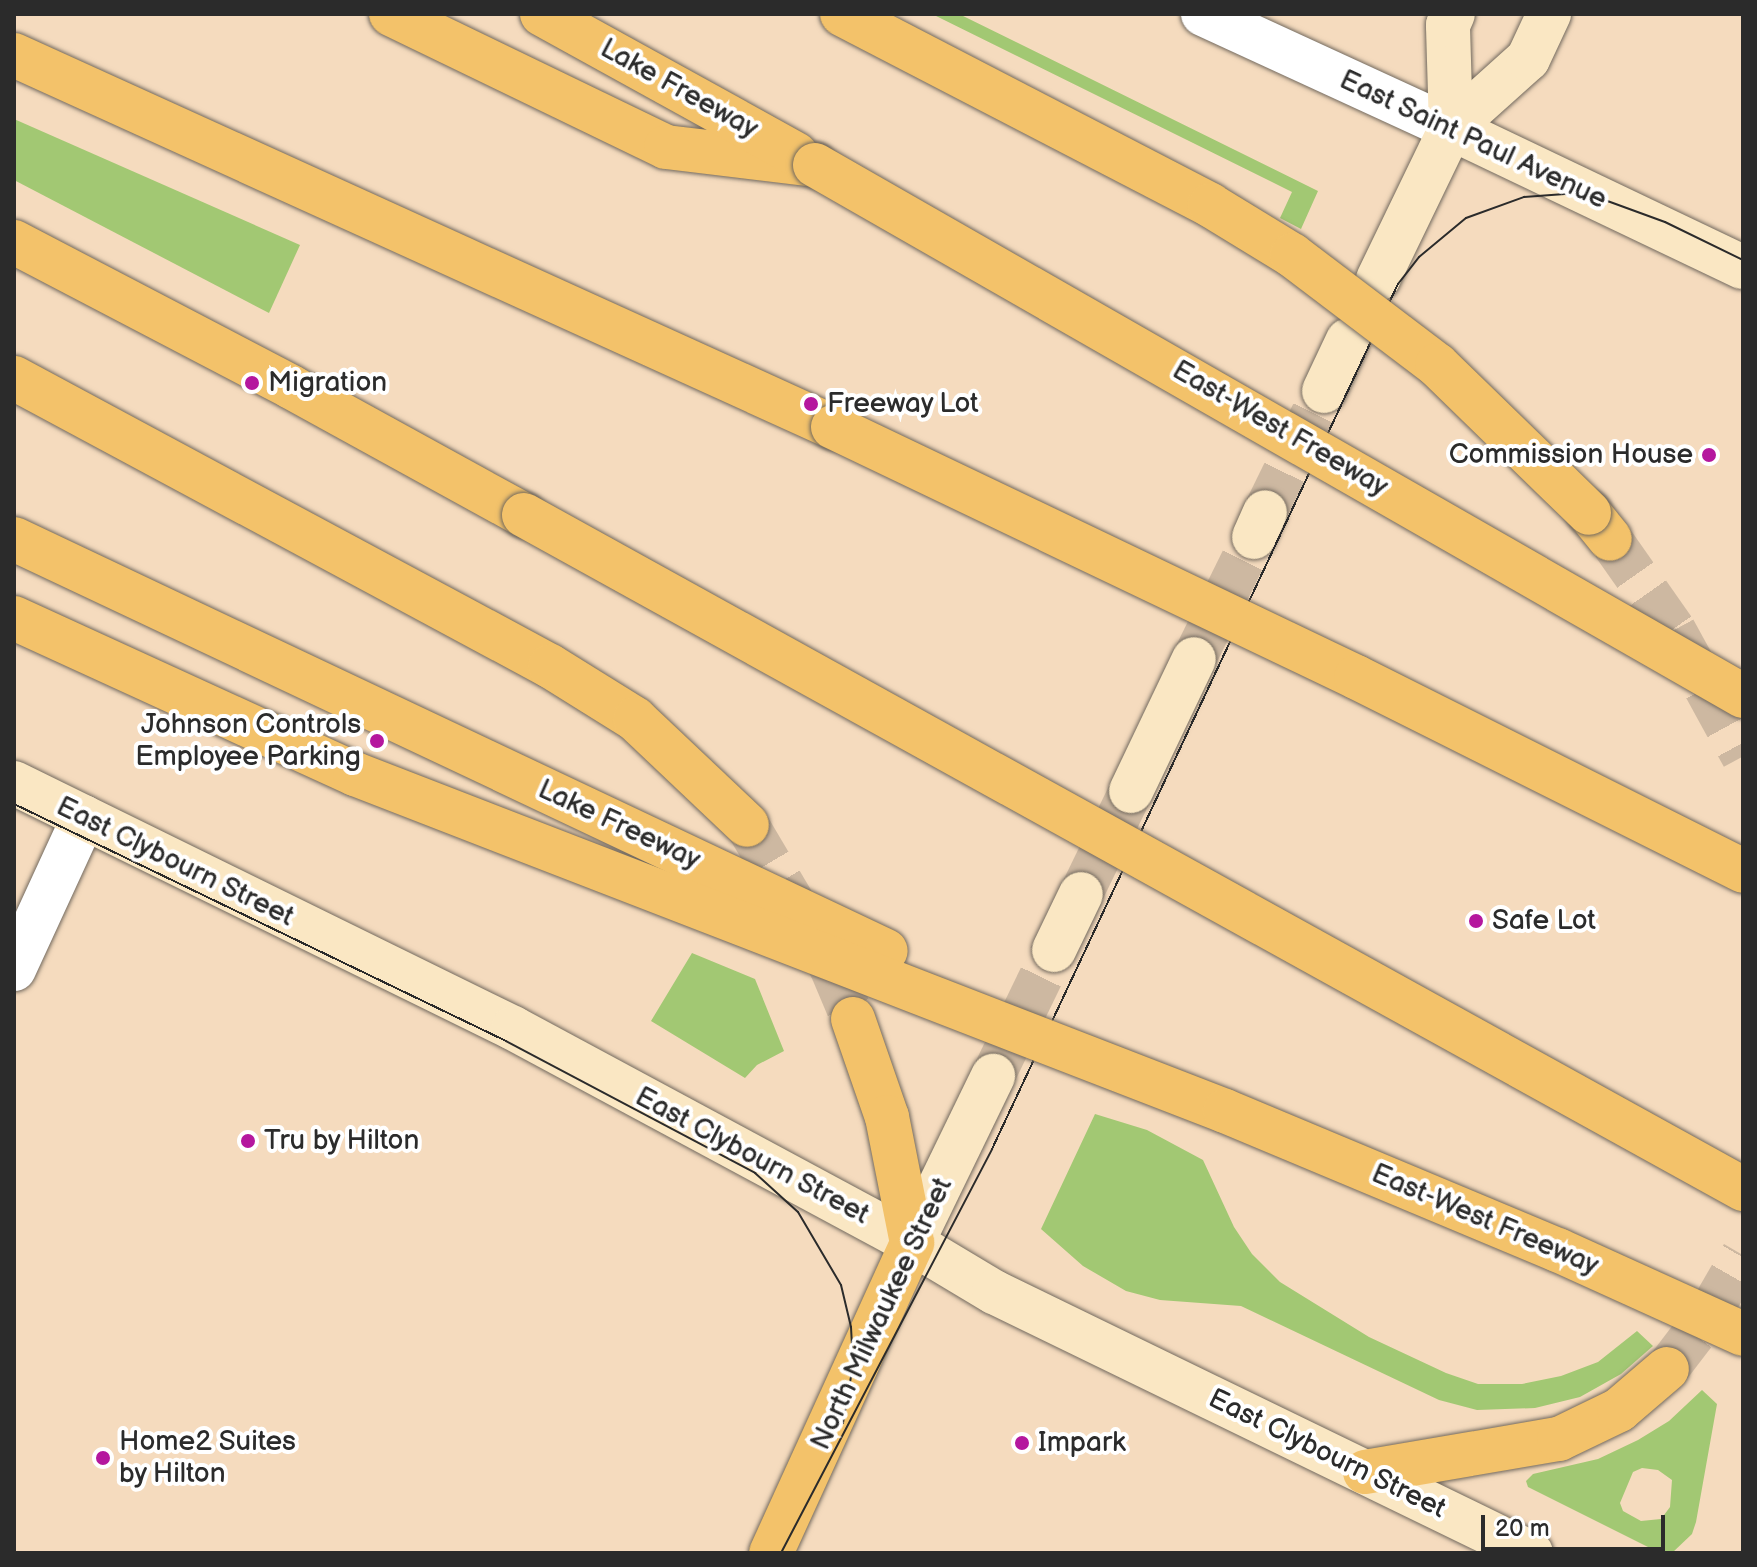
<!DOCTYPE html>
<html>
<head>
<meta charset="utf-8">
<style>
  body { margin:0 }
  #map { position:relative; width:1757px; height:1567px; overflow:hidden; background:#f5dbbe; font-family:"Balsamiq Sans",sans-serif }
  div>[style] { position:absolute }
  .green>* { inset:0; background:#a2c873 }
  .secondary-tunnel>* { height:44px; margin-top:-22px; transform-origin:0; background:repeating-linear-gradient(90deg,#cdb8a1 0 44px,transparent 0 66px) }
  .motorway-tunnel>* { height:44px; margin-top:-22px; transform-origin:0; background:repeating-linear-gradient(90deg,#cdb8a1 0 44px,transparent 0 66px) }
  .roads { filter:drop-shadow(0 0 2px #72695e) drop-shadow(0 0 2px #72695e) }
  .minor>* { height:44px; margin:-22px; padding:0 22px; transform-origin:22px; border-radius:22px; background:#fff }
  .tertiary>* { height:44px; margin:-22px; padding:0 22px; transform-origin:22px; border-radius:22px; background:#fff }
  .secondary>* { height:44px; margin:-22px; padding:0 22px; transform-origin:22px; border-radius:22px; background:#fae7c3 }
  .primary>* { height:44px; margin:-22px; padding:0 22px; transform-origin:22px; border-radius:22px; background:#f3c26a }
  .motorway>* { height:44px; margin:-22px; padding:0 22px; transform-origin:22px; border-radius:22px; background:#f3c26a }
  .tram>* { height:2px; margin:-1px; padding:0 1px; transform-origin:1px; border-radius:1px; background:#2b2b2b }
  .bridges { filter:drop-shadow(0 0 2px #72695e) drop-shadow(0 0 2px #72695e) }
  .motorway-bridge>* { height:44px; margin:-22px; padding:0 22px; transform-origin:22px; border-radius:22px; background:#f3c26a }
  .dots>* { width:22px; height:22px; translate:-50% -50%; box-sizing:border-box; border:4px solid #fff; border-radius:50% }
  span { translate:-50% -50%; white-space:nowrap; text-align:center; line-height:1.15; -webkit-text-stroke:8px #fff; paint-order:stroke }
  .street-label { font-size:28px; color:#2b2b2b }
  .poi-label { font-size:28px; color:#2b2b2b }
  .left { translate:0 -50%; text-align:left }
  .right { translate:-100% -50%; text-align:right }
  .frame { position:absolute; inset:0; border:16px solid #2b2b2b; pointer-events:none }
  .scale { position:absolute; left:1481px; top:1515px; width:184px; height:36px; box-sizing:border-box; border:4px solid #2b2b2b; border-top:0; padding-left:10px; font-size:24px; line-height:28px; white-space:nowrap; color:#2b2b2b; -webkit-text-stroke:6px #fff; paint-order:stroke }
</style>
</head>
<body>
<div id="map">
  <div class="green">
    <i style="clip-path:polygon(932px 14px,959px 14px,1318px 191px,1301px 229px,1280px 218px,1292px 192px)"></i>
    <i style="clip-path:polygon(14px 119px,300px 245px,269px 313px,14px 180px)"></i>
    <i style="clip-path:polygon(692px 953px,755px 979px,784px 1051px,757px 1065px,745px 1078px,651px 1021px)"></i>
    <i style="clip-path:polygon(1095px 1114px,1147px 1130px,1203px 1160px,1234px 1227px,1252px 1254px,1280px 1282px,1369px 1337px,1446px 1373px,1478px 1384px,1522px 1384px,1561px 1376px,1598px 1362px,1637px 1331px,1653px 1346px,1621px 1374px,1580px 1397px,1535px 1408px,1477px 1410px,1439px 1400px,1241px 1306px,1160px 1300px,1126px 1291px,1083px 1266px,1041px 1229px)"></i>
    <i style="clip-path:polygon(evenodd,1702px 1390px,1717px 1404px,1696px 1522px,1692px 1534px,1672px 1553px,1660px 1553px,1528px 1487px,1526px 1481px,1533px 1474px,1598px 1459px,1638px 1440px,1669px 1421px,1702px 1390px,1642px 1468px,1658px 1470px,1672px 1480px,1670px 1507px,1661px 1519px,1641px 1521px,1623px 1511px,1620px 1503px,1633px 1472px,1642px 1468px)"></i>
  </div>
  <div class="secondary-tunnel">
    <i style="left:1265px;top:512px;width:135px;rotate:-64deg"></i>
    <i style="left:1194px;top:659px;width:136px;rotate:-63.8deg"></i>
    <i style="left:1081px;top:894px;width:114px;rotate:-64.1deg"></i>
    <i style="left:993px;top:1076px;width:140px;rotate:-64.2deg"></i>
  </div>
  <div class="motorway-tunnel">
    <i style="left:1610px;top:539px;width:111px;rotate:54.9deg"></i>
    <i style="left:1674px;top:630px;width:144px;rotate:61.3deg"></i>
    <i style="left:747px;top:825px;width:165px;rotate:59.4deg"></i>
    <i style="left:831px;top:967px;width:56px;rotate:67.1deg"></i>
    <i style="left:1667px;top:1369px;width:69px;rotate:-52.6deg"></i>
    <i style="left:1709px;top:1314px;width:68px;rotate:-60deg"></i>
  </div>
  <div class="roads">
    <div class="minor">
      <i style="left:14px;top:969px;width:167px;rotate:-65.3deg"></i>
    </div>
    <div class="tertiary">
      <i style="left:1203px;top:14px;width:273px;rotate:24.7deg"></i>
    </div>
    <div class="secondary">
      <i style="left:1451px;top:128px;width:323px;rotate:25.5deg"></i>
      <i style="left:1451px;top:128px;width:103px;rotate:-91.7deg"></i>
      <i style="left:1448px;top:25px;width:12px;rotate:-66deg"></i>
      <i style="left:1378px;top:279px;width:168px;rotate:-64.2deg"></i>
      <i style="left:1451px;top:128px;width:103px;rotate:-41.9deg"></i>
      <i style="left:1528px;top:59px;width:50px;rotate:-65deg"></i>
      <i style="left:1324px;top:391px;width:56px;rotate:-64.8deg"></i>
      <i style="left:1254px;top:537px;width:27px;rotate:-66deg"></i>
      <i style="left:14px;top:783px;width:556px;rotate:26.15deg"></i>
      <i style="left:513px;top:1028px;width:453px;rotate:28.3deg"></i>
      <i style="left:912px;top:1243px;width:96px;rotate:30.9deg"></i>
      <i style="left:994px;top:1292px;width:597px;rotate:25.92deg"></i>
      <i style="left:1131px;top:791px;width:146px;rotate:-64.5deg"></i>
      <i style="left:1054px;top:950px;width:62px;rotate:-64.3deg"></i>
      <i style="left:912px;top:1243px;width:186px;rotate:-64.1deg"></i>
    </div>
    <div class="primary">
      <i style="left:771px;top:1553px;width:341px;rotate:-65.5deg"></i>
    </div>
    <div class="motorway">
      <i style="left:391px;top:14px;width:305px;rotate:25.8deg"></i>
      <i style="left:666px;top:147px;width:150px;rotate:6.9deg"></i>
      <i style="left:542px;top:14px;width:290px;rotate:28.9deg"></i>
      <i style="left:14px;top:55px;width:900px;rotate:24.43deg"></i>
      <i style="left:14px;top:242px;width:313px;rotate:27.6deg"></i>
      <i style="left:291px;top:387px;width:266px;rotate:28.8deg"></i>
      <i style="left:14px;top:378px;width:608px;rotate:28.25deg"></i>
      <i style="left:550px;top:666px;width:100px;rotate:31.9deg"></i>
      <i style="left:635px;top:719px;width:154px;rotate:43.4deg"></i>
      <i style="left:1589px;top:513px;width:33px;rotate:51deg"></i>
      <i style="left:853px;top:1019px;width:104px;rotate:70.9deg"></i>
      <i style="left:887px;top:1117px;width:128px;rotate:78.8deg"></i>
      <i style="left:1365px;top:1472px;width:197px;rotate:-9.7deg"></i>
      <i style="left:1559px;top:1439px;width:67px;rotate:-25.8deg"></i>
      <i style="left:1619px;top:1410px;width:63px;rotate:-40.5deg"></i>
    </div>
  </div>
  <div class="tram">
    <i style="left:14px;top:804px;width:546px;rotate:25.72deg"></i>
    <i style="left:506px;top:1041px;width:282px;rotate:27.9deg"></i>
    <i style="left:755px;top:1173px;width:58px;rotate:42.2deg"></i>
    <i style="left:798px;top:1212px;width:85px;rotate:59.5deg"></i>
    <i style="left:841px;top:1285px;width:43px;rotate:76.6deg"></i>
    <i style="left:851px;top:1327px;width:38px;rotate:87deg"></i>
    <i style="left:853px;top:1365px;width:59px;rotate:99.8deg"></i>
    <i style="left:781px;top:1553px;width:456px;rotate:-62.4deg"></i>
    <i style="left:992px;top:1149px;width:956px;rotate:-64.86deg"></i>
    <i style="left:1398px;top:284px;width:34px;rotate:-52deg"></i>
    <i style="left:1419px;top:257px;width:61px;rotate:-39.7deg"></i>
    <i style="left:1466px;top:218px;width:62px;rotate:-19.9deg"></i>
    <i style="left:1524px;top:197px;width:41px;rotate:-4.2deg"></i>
    <i style="left:1565px;top:194px;width:37px;rotate:8deg"></i>
    <i style="left:1602px;top:199px;width:67px;rotate:20.1deg"></i>
    <i style="left:1665px;top:222px;width:87px;rotate:26deg"></i>
  </div>
  <div class="bridges">
    <div class="motorway-bridge">
      <i style="left:842px;top:14px;width:415px;rotate:27.4deg"></i>
      <i style="left:1210px;top:205px;width:96px;rotate:31.4deg"></i>
      <i style="left:1292px;top:255px;width:182px;rotate:37.2deg"></i>
      <i style="left:1437px;top:365px;width:212px;rotate:44.2deg"></i>
      <i style="left:815px;top:165px;width:1069px;rotate:29.78deg"></i>
      <i style="left:833px;top:427px;width:580px;rotate:25.55deg"></i>
      <i style="left:1356px;top:677px;width:433px;rotate:26.6deg"></i>
      <i style="left:524px;top:515px;width:1393px;rotate:28.94deg"></i>
      <i style="left:14px;top:539px;width:964px;rotate:25.29deg"></i>
      <i style="left:14px;top:618px;width:375px;rotate:24.6deg"></i>
      <i style="left:355px;top:774px;width:933px;rotate:21.17deg"></i>
      <i style="left:1225px;top:1111px;width:361px;rotate:22.7deg"></i>
      <i style="left:1558px;top:1250px;width:203px;rotate:24.4deg"></i>
    </div>
  </div>
  <div class="dots">
    <i style="left:252px;top:383px;background:#b5179e"></i>
    <i style="left:811px;top:404px;background:#b5179e"></i>
    <i style="left:1709px;top:455px;background:#b5179e"></i>
    <i style="left:377px;top:741px;background:#b5179e"></i>
    <i style="left:1476px;top:921px;background:#b5179e"></i>
    <i style="left:248px;top:1141px;background:#b5179e"></i>
    <i style="left:1022px;top:1443px;background:#b5179e"></i>
    <i style="left:103px;top:1458px;background:#b5179e"></i>
  </div>
  <div class="street-label">
    <span style="left:679px;top:89px;rotate:29deg">Lake Freeway</span>
    <span style="left:1473px;top:140px;rotate:25deg">East Saint Paul Avenue</span>
    <span style="left:1280px;top:429px;rotate:30deg">East-West Freeway</span>
    <span style="left:619px;top:825px;rotate:25deg">Lake Freeway</span>
    <span style="left:175px;top:862px;rotate:26deg">East Clybourn Street</span>
    <span style="left:752px;top:1156px;rotate:28deg">East Clybourn Street</span>
    <span style="left:1485px;top:1220px;rotate:23deg">East-West Freeway</span>
    <span style="left:882px;top:1314px;rotate:-65deg">North Milwaukee Street</span>
    <span style="left:1327px;top:1454px;rotate:26deg">East Clybourn Street</span>
  </div>
  <div class="poi-label">
    <span class="left" style="left:268px;top:383px">Migration</span>
    <span class="left" style="left:827px;top:404px">Freeway Lot</span>
    <span class="right" style="left:1693px;top:455px">Commission House</span>
    <span class="right" style="left:361px;top:741px">Johnson Controls<br>Employee Parking</span>
    <span class="left" style="left:1492px;top:921px">Safe Lot</span>
    <span class="left" style="left:264px;top:1141px">Tru by Hilton</span>
    <span class="left" style="left:119px;top:1458px">Home2 Suites<br>by Hilton</span>
    <span class="left" style="left:1038px;top:1443px">Impark</span>
  </div>
  <div class="frame"></div>
  <div class="scale">20 m</div>
</div>
</body>
</html>
